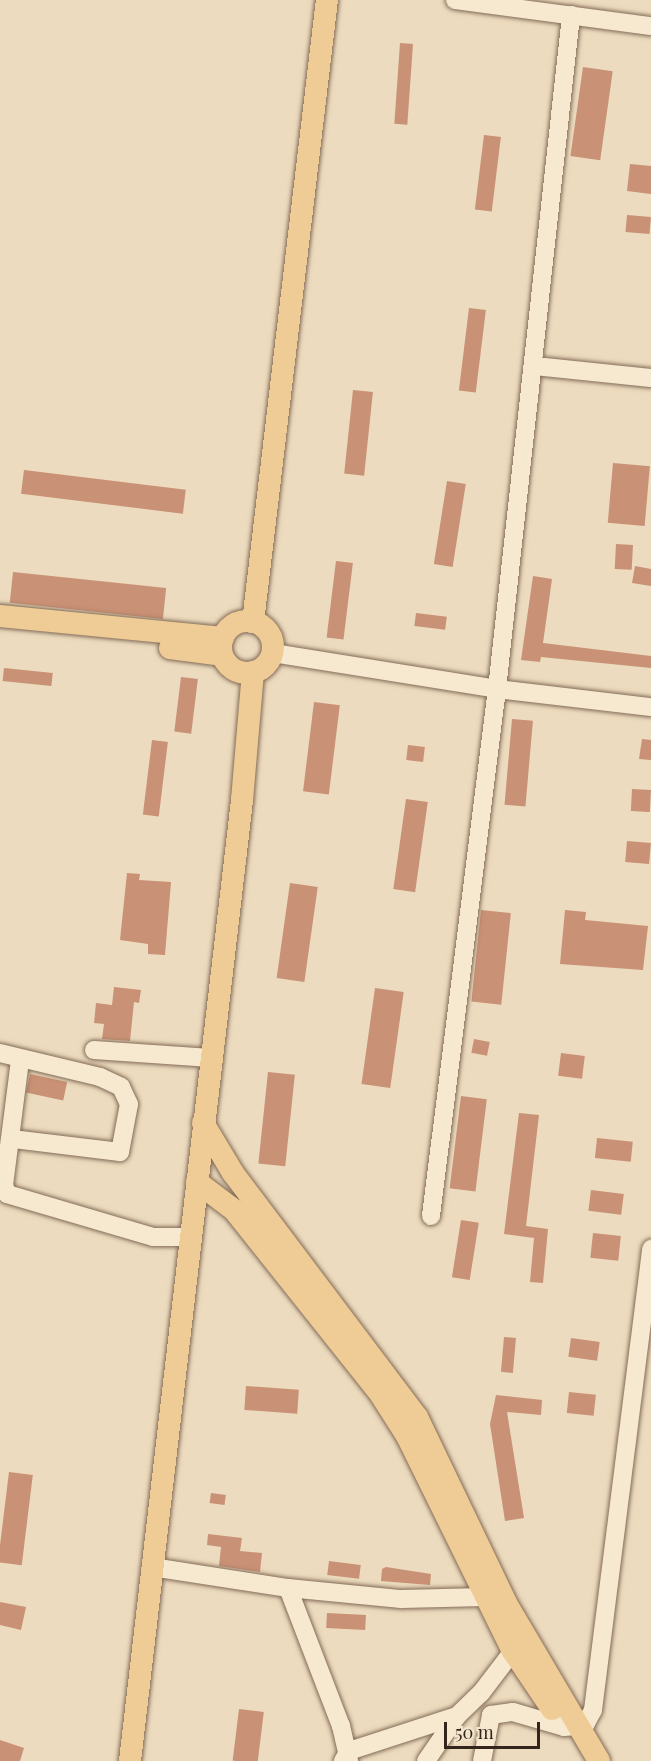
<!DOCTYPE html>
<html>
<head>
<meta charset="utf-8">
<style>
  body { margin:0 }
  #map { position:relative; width:651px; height:1761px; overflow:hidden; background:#ecdbbe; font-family:"Playfair Display",serif }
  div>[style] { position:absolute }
  .building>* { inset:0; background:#c99175; transform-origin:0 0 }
  .roads { filter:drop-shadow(0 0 2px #836b57) drop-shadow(0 0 2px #836b57) }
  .minor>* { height:18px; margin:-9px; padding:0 9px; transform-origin:9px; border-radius:9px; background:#f7e9d0 }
  .major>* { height:22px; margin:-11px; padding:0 11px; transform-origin:11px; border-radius:11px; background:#efcc96 }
  .major>.ring { margin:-11px; padding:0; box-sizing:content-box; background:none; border:22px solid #efcc96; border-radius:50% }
  span { translate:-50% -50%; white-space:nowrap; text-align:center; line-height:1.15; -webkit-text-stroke:4.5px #f4e6cd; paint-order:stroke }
  .scale { position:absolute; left:444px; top:1722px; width:96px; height:27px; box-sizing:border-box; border:3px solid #33251c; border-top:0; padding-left:8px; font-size:18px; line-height:21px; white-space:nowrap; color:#33251c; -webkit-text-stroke:4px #f4e6cd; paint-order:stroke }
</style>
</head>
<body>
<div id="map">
  <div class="building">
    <i style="left:400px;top:43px;width:13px;height:81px;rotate:4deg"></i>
    <i style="left:583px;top:67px;width:30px;height:90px;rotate:8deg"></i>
    <i style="left:484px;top:135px;width:17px;height:75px;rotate:7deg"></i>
    <i style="clip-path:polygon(630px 164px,651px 166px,651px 194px,627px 191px)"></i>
    <i style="left:627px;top:215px;width:24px;height:17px;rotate:5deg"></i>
    <i style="left:469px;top:308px;width:17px;height:83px;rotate:7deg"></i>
    <i style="left:353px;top:390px;width:20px;height:84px;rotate:6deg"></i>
    <i style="left:613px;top:463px;width:37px;height:60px;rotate:5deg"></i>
    <i style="left:24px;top:470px;width:163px;height:24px;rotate:7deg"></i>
    <i style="left:447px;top:481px;width:19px;height:84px;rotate:9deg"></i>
    <i style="left:616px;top:544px;width:17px;height:25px;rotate:3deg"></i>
    <i style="left:336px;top:561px;width:17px;height:77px;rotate:7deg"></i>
    <i style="clip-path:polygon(635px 566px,651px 569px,651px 586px,632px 583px)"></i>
    <i style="left:13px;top:572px;width:154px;height:31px;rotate:6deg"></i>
    <i style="clip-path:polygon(533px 576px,552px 579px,543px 643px,651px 656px,651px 668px,541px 657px,540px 662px,521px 660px)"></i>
    <i style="left:416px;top:613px;width:31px;height:13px;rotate:7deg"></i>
    <i style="left:4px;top:668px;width:49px;height:13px;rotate:6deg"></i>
    <i style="left:181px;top:677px;width:17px;height:55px;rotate:7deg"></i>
    <i style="left:314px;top:702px;width:26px;height:90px;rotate:7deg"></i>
    <i style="left:512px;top:719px;width:21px;height:86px;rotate:5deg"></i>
    <i style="clip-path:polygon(642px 739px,651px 740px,651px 760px,639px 759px)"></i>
    <i style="left:152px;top:740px;width:16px;height:75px;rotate:7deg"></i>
    <i style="left:408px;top:745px;width:17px;height:15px;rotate:7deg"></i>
    <i style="left:632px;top:789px;width:19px;height:22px;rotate:3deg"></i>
    <i style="left:406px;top:799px;width:22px;height:91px;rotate:8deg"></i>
    <i style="left:627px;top:841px;width:24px;height:21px;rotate:5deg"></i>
    <i style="clip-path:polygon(127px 873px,140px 874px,139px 880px,171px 882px,165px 955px,148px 954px,148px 944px,120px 940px)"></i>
    <i style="left:290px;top:883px;width:28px;height:96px;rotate:8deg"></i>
    <i style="left:481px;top:910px;width:30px;height:92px;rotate:6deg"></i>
    <i style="clip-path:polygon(565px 910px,586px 912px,585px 920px,648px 926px,643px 970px,560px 964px)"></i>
    <i style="clip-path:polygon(114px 987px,141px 990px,139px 1003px,134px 1002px,130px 1041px,102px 1039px,104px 1024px,94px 1023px,96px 1003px,112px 1005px)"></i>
    <i style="left:375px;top:988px;width:29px;height:97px;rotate:8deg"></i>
    <i style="left:474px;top:1039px;width:16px;height:14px;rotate:11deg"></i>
    <i style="left:561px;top:1053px;width:24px;height:23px;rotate:7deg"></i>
    <i style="left:268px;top:1072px;width:27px;height:92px;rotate:6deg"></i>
    <i style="left:30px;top:1074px;width:38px;height:19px;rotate:12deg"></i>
    <i style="left:461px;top:1096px;width:26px;height:93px;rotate:7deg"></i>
    <i style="clip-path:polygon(519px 1113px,539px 1115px,526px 1226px,548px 1229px,543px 1283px,530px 1282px,534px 1238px,504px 1234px)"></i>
    <i style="left:597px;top:1138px;width:36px;height:20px;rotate:6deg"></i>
    <i style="left:591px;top:1190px;width:33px;height:21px;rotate:7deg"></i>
    <i style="left:461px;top:1220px;width:18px;height:58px;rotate:9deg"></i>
    <i style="left:593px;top:1233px;width:28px;height:25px;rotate:6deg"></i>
    <i style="left:504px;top:1337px;width:12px;height:35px;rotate:5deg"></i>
    <i style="left:571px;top:1338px;width:29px;height:19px;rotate:8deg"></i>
    <i style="left:246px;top:1386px;width:53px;height:24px;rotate:4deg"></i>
    <i style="left:569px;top:1392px;width:27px;height:21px;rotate:6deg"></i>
    <i style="clip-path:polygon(496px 1395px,542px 1400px,541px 1415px,507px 1412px,524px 1518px,505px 1521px,490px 1424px)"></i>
    <i style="left:9px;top:1472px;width:24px;height:91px;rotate:7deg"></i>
    <i style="left:211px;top:1493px;width:15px;height:10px;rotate:8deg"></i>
    <i style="clip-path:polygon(208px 1534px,242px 1538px,240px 1551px,262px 1553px,260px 1572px,219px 1566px,221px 1547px,207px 1545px)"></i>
    <i style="left:329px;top:1561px;width:32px;height:14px;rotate:7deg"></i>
    <i style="clip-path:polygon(386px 1567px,431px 1574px,430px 1585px,381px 1581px,382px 1569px)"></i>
    <i style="clip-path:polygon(0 1602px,26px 1607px,21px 1630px,0 1625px)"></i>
    <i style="left:327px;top:1613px;width:39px;height:15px;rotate:3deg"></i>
    <i style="left:239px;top:1709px;width:25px;height:52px;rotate:7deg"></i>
    <i style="clip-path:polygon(0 1740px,24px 1748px,20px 1761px,0 1761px)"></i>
  </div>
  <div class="roads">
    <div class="minor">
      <i style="left:455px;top:0;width:198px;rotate:7.6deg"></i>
      <i style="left:534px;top:366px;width:118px;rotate:5.9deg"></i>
      <i style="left:273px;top:653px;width:227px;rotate:9.1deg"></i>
      <i style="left:497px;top:689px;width:155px;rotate:6.7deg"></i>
      <i style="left:94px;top:1050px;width:117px;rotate:3.9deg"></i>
      <i style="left:0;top:1053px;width:103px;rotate:13.5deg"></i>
      <i style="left:100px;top:1077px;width:23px;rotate:25deg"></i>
      <i style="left:121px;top:1087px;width:19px;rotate:65deg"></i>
      <i style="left:129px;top:1104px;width:49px;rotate:100.6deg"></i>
      <i style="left:120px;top:1152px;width:109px;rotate:-173.1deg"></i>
      <i style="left:7px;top:1194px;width:152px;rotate:16.4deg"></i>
      <i style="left:153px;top:1237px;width:38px"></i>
      <i style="left:7px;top:1194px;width:9px;rotate:-108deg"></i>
      <i style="left:4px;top:1185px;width:126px;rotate:-82.7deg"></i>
      <i style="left:431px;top:1216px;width:531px;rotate:-82.86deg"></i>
      <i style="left:497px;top:689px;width:678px;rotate:-83.73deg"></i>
      <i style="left:152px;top:1567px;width:138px;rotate:8.8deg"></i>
      <i style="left:288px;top:1588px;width:114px;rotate:5.6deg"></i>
      <i style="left:401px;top:1599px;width:84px;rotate:-1.4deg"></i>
      <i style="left:288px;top:1588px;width:148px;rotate:69deg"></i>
      <i style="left:341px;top:1726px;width:36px;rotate:77deg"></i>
      <i style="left:343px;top:1761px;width:12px;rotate:-59deg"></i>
      <i style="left:349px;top:1751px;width:114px;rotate:-18deg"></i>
      <i style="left:457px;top:1716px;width:33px;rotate:-44deg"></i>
      <i style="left:481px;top:1693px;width:53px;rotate:-52.7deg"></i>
      <i style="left:426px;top:1761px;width:55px;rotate:-55.4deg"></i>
      <i style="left:482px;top:1761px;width:47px;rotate:-78.9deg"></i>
      <i style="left:491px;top:1715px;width:22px;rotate:-8deg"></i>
      <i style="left:513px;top:1712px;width:53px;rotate:16.4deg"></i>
      <i style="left:564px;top:1727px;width:21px;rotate:-5deg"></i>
      <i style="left:585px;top:1725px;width:17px;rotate:-62deg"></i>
      <i style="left:593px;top:1710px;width:465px;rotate:-82.8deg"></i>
    </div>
    <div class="major">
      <i style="left:0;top:616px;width:224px;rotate:5.6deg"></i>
      <i class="ring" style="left:221px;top:621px;width:30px;height:30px"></i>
      <i style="left:253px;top:622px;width:626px;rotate:-83.22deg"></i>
      <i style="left:170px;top:648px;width:52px;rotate:7.7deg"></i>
      <i style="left:203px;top:1123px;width:58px;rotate:59deg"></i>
      <i style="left:233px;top:1173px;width:306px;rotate:53deg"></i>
      <i style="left:417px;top:1417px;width:206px;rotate:64.4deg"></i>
      <i style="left:506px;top:1603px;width:183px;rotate:59.5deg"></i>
      <i style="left:197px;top:1182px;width:46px;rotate:37.1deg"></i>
      <i style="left:234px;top:1210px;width:236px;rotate:51.5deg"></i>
      <i style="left:381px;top:1395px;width:49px;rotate:57.6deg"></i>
      <i style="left:407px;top:1436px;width:240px;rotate:63.8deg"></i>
      <i style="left:513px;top:1651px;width:70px;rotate:56.1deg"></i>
      <i style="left:130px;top:1761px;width:968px;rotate:-83.35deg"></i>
      <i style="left:242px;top:800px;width:128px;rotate:-85.1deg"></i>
    </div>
  </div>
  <div class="scale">50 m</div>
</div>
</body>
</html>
